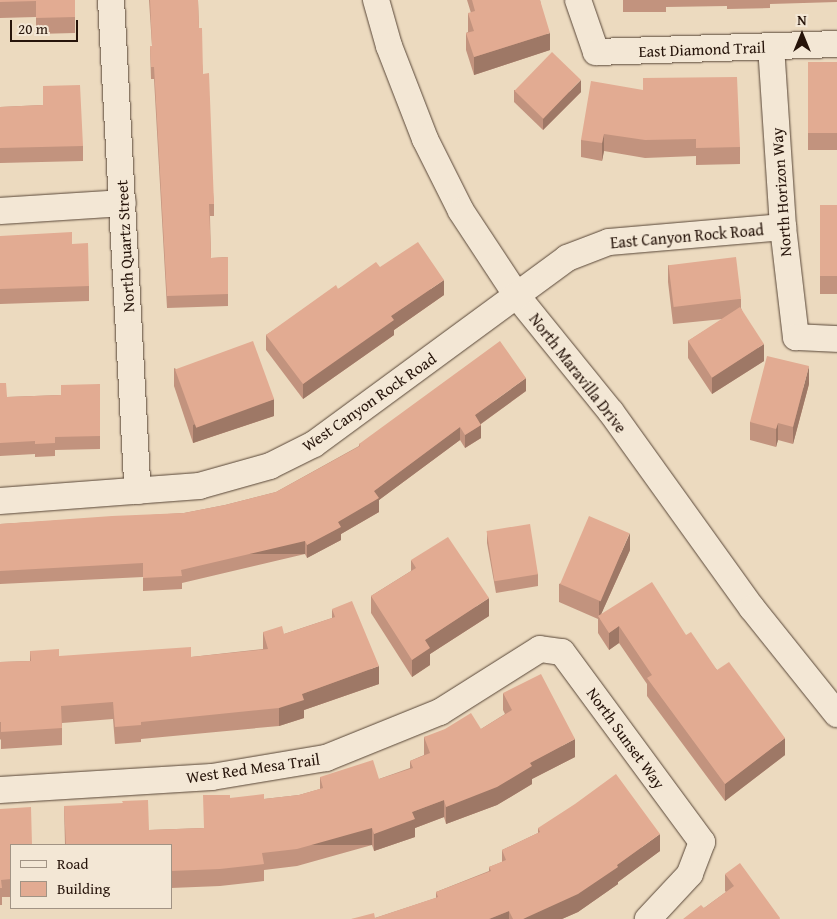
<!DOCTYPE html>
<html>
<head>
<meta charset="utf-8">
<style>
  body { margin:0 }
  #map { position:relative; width:837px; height:919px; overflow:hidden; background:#ecdabf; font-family:"Gentium Book Plus",serif }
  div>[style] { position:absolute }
  .roads { filter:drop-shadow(0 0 1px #584637) drop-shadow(0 0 1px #584637) }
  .street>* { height:26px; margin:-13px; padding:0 13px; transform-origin:13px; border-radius:13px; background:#f3e7d5 }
  .wall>* { inset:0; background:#c2937e; transform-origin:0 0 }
  .shaded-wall>* { inset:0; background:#9e7866; transform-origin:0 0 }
  .building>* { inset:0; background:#e2ab92; transform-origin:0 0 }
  span { translate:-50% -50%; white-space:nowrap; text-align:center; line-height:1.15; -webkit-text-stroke:4px #f3e7d5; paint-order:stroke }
  .street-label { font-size:16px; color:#26140a }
  .legend { position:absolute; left:10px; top:844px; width:162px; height:65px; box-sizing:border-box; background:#f3e7d5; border:1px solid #a19384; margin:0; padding:6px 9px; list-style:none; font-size:15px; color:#26140a }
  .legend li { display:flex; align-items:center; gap:10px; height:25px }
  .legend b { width:25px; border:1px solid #a19384 }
  .north { position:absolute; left:777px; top:10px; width:50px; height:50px; -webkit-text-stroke:4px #f3e7d5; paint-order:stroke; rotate:0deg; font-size:14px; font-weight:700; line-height:20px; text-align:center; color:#26140a }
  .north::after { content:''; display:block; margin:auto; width:18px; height:22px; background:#26140a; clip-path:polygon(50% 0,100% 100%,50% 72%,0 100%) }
  .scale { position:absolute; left:10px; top:20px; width:68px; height:22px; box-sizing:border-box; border:2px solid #26140a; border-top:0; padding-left:6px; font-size:15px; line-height:18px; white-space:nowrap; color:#26140a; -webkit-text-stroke:4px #f3e7d5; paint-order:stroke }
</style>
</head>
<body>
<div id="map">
  <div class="roads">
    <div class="street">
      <i style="left:111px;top:0;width:492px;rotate:86.9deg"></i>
      <i style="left:376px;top:0;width:48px;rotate:74.2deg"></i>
      <i style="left:389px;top:46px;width:100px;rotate:68.8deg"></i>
      <i style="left:425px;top:139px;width:80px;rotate:63.4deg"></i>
      <i style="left:461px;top:211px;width:102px;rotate:56.6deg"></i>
      <i style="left:517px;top:296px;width:149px;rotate:51deg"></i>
      <i style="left:611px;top:412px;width:241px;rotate:54.3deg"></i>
      <i style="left:752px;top:608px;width:136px;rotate:51.3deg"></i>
      <i style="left:578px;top:0;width:55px;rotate:70.9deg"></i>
      <i style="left:596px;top:52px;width:241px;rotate:-1.9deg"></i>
      <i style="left:771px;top:46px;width:181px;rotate:86.2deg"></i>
      <i style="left:783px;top:227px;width:111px;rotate:83.3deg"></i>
      <i style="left:796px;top:337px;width:41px;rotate:2.8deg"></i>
      <i style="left:0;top:211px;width:123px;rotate:-3.7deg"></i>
      <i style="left:0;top:501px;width:200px;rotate:-4.3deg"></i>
      <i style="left:199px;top:486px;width:74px;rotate:-15.7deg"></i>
      <i style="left:270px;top:466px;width:49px;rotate:-26.6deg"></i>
      <i style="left:314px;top:444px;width:314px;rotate:-36.3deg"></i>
      <i style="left:567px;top:258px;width:45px;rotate:-20.9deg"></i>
      <i style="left:609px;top:242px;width:175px;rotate:-4.9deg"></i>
      <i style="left:0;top:790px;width:212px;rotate:-3.5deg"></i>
      <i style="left:212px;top:777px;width:116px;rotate:-9.5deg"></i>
      <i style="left:326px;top:758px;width:123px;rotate:-22deg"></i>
      <i style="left:440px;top:712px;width:118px;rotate:-32.2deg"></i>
      <i style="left:540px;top:649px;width:22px;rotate:8deg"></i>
      <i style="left:562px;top:652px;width:236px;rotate:53.6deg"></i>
      <i style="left:702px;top:842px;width:34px;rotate:111deg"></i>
      <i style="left:690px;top:874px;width:62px;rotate:133deg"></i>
    </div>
  </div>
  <div class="wall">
    <i style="clip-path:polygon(0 0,75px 0,75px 33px,36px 34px,36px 17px,0 18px)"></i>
    <i style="clip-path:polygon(149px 0,198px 0,199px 28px,214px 204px,214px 216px,210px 216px,211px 258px,228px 257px,228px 306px,167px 308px,154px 79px,151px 79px,150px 46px,152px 46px)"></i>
    <i style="clip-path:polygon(467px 0,540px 0,550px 50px,474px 75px,466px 50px,466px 33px,468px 32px,468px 13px,471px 13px)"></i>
    <i style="clip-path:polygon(623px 0,837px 0,837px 2px,770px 4px,770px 8px,727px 9px,727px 6px,666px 7px,666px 12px,623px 12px)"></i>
    <i style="left:837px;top:62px;width:88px;height:29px;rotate:90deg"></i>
    <i style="clip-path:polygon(643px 78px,740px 147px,740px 164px,696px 165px,696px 156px,645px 158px,604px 151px,602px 161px,581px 157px,581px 140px,643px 90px)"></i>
    <i style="clip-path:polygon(43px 86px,83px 146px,83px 161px,0 163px,0 107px,43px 105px)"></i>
    <i style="clip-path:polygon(514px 90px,581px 92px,543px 130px,514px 102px)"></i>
    <i style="left:820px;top:205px;width:17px;height:89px"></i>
    <i style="clip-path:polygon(0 236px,72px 244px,89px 286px,89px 301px,0 304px)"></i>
    <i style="clip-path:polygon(668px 265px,741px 299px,741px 308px,764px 361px,712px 394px,688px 358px,688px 341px,723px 319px,673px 324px,668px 282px)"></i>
    <i style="clip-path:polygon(380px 267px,444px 295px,394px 330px,394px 335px,303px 399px,266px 350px,266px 335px,338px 289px)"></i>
    <i style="clip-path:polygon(174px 368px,274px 416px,193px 443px,174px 386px)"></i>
    <i style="clip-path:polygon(0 383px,7px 397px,61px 395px,100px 384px,100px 449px,55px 450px,55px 456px,35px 457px,35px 454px,0 456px)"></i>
    <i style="clip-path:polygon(809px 384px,793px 444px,778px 440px,776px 447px,750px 440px,750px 422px)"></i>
    <i style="clip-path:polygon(526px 391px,481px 424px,481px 438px,465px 448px,460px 440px,379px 500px,379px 512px,341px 534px,341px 540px,307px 558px,305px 554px,182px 583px,182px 589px,143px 591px,143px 577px,0 584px,0 524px,184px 513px,225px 505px,276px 492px,359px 446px,359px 444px)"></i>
    <i style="clip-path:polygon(487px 531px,538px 574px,538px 586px,496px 593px,487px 543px)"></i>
    <i style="clip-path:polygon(630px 550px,601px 614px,686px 635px,717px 670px,785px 755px,725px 801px,647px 696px,647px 684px,619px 643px,609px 650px,598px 633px,598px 619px,559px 602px,559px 584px)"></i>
    <i style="clip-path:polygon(411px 560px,489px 616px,430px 654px,430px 665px,412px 677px,371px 613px,371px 596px,411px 571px)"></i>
    <i style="clip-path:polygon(332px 609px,379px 684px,304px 710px,304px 718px,279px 726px,141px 739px,141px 742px,115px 744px,113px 719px,62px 723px,62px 745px,1px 749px,1px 739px,0 740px,0 662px,30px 661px,30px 651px,59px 656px,191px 657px,263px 649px,263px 632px,284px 634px,332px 618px)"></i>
    <i style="clip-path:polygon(503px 693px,575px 757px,532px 779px,532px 784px,497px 805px,446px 824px,444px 817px,415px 828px,415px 837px,374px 851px,372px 845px,297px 866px,264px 870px,264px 881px,220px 886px,171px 888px,171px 845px,65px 845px,64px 806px,149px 830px,204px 828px,230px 798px,264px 799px,299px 795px,320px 789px,320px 777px,379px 779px,410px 768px,410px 761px,424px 755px,424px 737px,481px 729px,505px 714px,503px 710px)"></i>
    <i style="clip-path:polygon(0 809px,11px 845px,11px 897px,2px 897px,2px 905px,0 905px)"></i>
    <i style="clip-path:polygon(538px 828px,660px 851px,618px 882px,618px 884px,578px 912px,562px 919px,351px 919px,375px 918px,436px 898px,436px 892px,489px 871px,489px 867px,502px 862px,502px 850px,538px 833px)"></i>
    <i style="clip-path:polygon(725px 874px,780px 919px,704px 908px,726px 892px,725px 891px)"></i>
  </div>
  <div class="shaded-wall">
    <i style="clip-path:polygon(550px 33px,550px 50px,474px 75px,474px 57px)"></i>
    <i style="clip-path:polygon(581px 80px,581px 92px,543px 130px,543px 118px)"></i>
    <i style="clip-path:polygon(604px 134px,604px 151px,602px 161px,602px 143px)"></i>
    <i style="clip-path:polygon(444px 280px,444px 295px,394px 330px,394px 335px,303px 399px,303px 384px,391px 316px)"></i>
    <i style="clip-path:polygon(764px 344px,764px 361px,712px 394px,712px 377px)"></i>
    <i style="clip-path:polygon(809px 366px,809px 384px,793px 444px,793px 427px)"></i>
    <i style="clip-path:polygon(526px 378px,526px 391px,475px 428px,475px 415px)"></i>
    <i style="clip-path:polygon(274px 399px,274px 416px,193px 443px,193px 425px)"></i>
    <i style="clip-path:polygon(778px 423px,778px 440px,776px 447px,776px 429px)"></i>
    <i style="clip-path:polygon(481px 425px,481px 438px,465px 448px,465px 435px)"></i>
    <i style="clip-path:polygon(460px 427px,460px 440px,379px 500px,379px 512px,341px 534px,341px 540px,307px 558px,307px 545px,338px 522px,374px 491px)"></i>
    <i style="clip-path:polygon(630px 533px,630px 550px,599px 619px,599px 602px)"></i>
    <i style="left:305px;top:541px;width:13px;height:127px;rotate:90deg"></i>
    <i style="clip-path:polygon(489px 598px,489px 616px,430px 654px,430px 665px,412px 677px,412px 660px,425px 640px)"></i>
    <i style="clip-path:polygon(619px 626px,619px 643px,609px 650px,609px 633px)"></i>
    <i style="clip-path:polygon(379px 666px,379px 684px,304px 710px,304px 718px,279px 726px,279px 708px,302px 694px)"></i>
    <i style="clip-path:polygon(785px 738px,785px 755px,725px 801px,725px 784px)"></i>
    <i style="clip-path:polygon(575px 739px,575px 757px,532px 779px,532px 784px,497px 805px,446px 824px,446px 807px)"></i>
    <i style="clip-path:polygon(444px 800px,444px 817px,415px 828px,415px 837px,374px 851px,374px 834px,412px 812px)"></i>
    <i style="left:372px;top:828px;width:17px;height:78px;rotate:90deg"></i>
    <i style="clip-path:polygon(660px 834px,660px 851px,618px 882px,618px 884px,578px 912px,562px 919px,523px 919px,617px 865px)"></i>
    <i style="clip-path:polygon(509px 911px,509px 919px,489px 919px)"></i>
  </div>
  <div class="building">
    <i style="clip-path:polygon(0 0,75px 0,75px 17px,36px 18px,36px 1px,0 2px)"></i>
    <i style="clip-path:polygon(150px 0,198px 0,199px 28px,202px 28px,203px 74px,209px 73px,214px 204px,209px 204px,211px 258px,228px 257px,228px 294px,167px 296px,154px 67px,151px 67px,150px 46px,152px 46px)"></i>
    <i style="clip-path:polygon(472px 0,540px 0,550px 33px,474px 57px,466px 33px,474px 31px,468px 13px,475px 11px)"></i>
    <i style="left:552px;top:52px;width:40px;height:54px;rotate:44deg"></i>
    <i style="left:837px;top:62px;width:71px;height:29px;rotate:90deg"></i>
    <i style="clip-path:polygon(737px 77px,740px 147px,696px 148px,696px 139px,645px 140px,604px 134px,602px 143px,581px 140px,591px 81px,643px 90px,643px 78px)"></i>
    <i style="clip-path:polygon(80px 85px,83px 146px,0 148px,0 107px,43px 105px,43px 86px)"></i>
    <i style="left:820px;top:205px;width:17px;height:71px"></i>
    <i style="clip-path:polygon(72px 232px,72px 244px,88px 243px,89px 286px,0 289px,0 236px)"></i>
    <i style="clip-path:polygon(418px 242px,444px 280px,391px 316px,394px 320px,303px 384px,266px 335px,336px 285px,338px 289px,376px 262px,380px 267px)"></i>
    <i style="left:736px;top:257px;width:42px;height:68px;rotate:83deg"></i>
    <i style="left:740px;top:307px;width:44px;height:62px;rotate:57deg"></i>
    <i style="left:253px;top:341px;width:62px;height:83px;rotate:70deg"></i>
    <i style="clip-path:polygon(500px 341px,526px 378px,475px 415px,481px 425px,465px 435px,460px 427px,374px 491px,379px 498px,338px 522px,341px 527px,307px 545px,305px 541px,181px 570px,182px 576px,143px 578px,143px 563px,0 571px,0 524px,112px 516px,184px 513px,225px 505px,276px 492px,360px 446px,359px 444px)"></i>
    <i style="clip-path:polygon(767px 356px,809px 366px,793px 427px,778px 423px,776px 429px,750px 422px)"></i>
    <i style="clip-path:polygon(0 383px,6px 383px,7px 397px,61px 395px,61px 385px,100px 384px,100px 436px,55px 437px,55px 443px,35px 444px,35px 441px,0 443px)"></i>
    <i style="left:589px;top:516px;width:44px;height:74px;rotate:23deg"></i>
    <i style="left:530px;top:524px;width:51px;height:44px;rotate:81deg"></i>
    <i style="clip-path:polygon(448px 537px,489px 598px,425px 640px,430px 648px,412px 660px,371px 596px,416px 568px,411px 560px)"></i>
    <i style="clip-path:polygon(652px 582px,686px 635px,691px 632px,717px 670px,729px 662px,785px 738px,725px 784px,647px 678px,652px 675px,619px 626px,609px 633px,598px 616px)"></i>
    <i style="clip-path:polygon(352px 601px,379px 666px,302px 694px,304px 700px,279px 708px,141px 722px,141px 725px,115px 727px,113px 702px,61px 706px,62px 728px,1px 732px,1px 722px,0 722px,0 662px,31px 661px,30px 651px,59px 649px,59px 656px,191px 647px,191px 657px,268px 649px,263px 632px,282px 626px,284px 634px,335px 617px,332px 609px)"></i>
    <i style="clip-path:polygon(541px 674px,575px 739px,530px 763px,532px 766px,497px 787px,446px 807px,444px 800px,412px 812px,415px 819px,374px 834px,372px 828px,297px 849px,262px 853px,264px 864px,220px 869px,171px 871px,171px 845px,66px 845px,64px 806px,123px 803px,122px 801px,148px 800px,149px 830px,204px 828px,203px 795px,230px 795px,230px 798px,264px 794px,264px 799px,299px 795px,323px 788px,320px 777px,373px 760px,379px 779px,413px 768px,410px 761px,430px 753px,424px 737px,445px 729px,471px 713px,481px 729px,512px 710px,503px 693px)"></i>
    <i style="clip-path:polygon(616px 774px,660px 834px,617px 865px,618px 867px,578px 894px,523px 919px,513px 919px,509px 911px,489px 919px,351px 919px,374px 913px,375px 918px,438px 897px,436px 892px,491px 871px,489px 867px,506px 860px,502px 850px,540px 832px,538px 828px,575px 804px)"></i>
    <i style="clip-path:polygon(31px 807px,32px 845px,11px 845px,11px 879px,1px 880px,2px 888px,0 888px,0 809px)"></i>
    <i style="clip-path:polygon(740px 863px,780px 918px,779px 919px,683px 919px,701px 905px,704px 908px,734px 886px,725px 874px)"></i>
  </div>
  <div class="street-label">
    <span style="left:702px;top:49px;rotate:-2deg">East Diamond Trail</span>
    <span style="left:781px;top:192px;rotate:-94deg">North Horizon Way</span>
    <span style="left:687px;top:236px;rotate:-5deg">East Canyon Rock Road</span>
    <span style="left:125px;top:246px;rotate:-93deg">North Quartz Street</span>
    <span style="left:578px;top:373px;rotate:52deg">North Maravilla Drive</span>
    <span style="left:369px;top:402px;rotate:-35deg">West Canyon Rock Road</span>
    <span style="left:626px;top:738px;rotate:54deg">North Sunset Way</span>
    <span style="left:253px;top:768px;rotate:-8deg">West Red Mesa Trail</span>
  </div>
  <ul class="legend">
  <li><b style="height:6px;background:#f3e7d5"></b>Road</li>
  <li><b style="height:14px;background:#e2ab92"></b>Building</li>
  </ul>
  <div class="north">N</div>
  <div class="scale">20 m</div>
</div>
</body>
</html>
